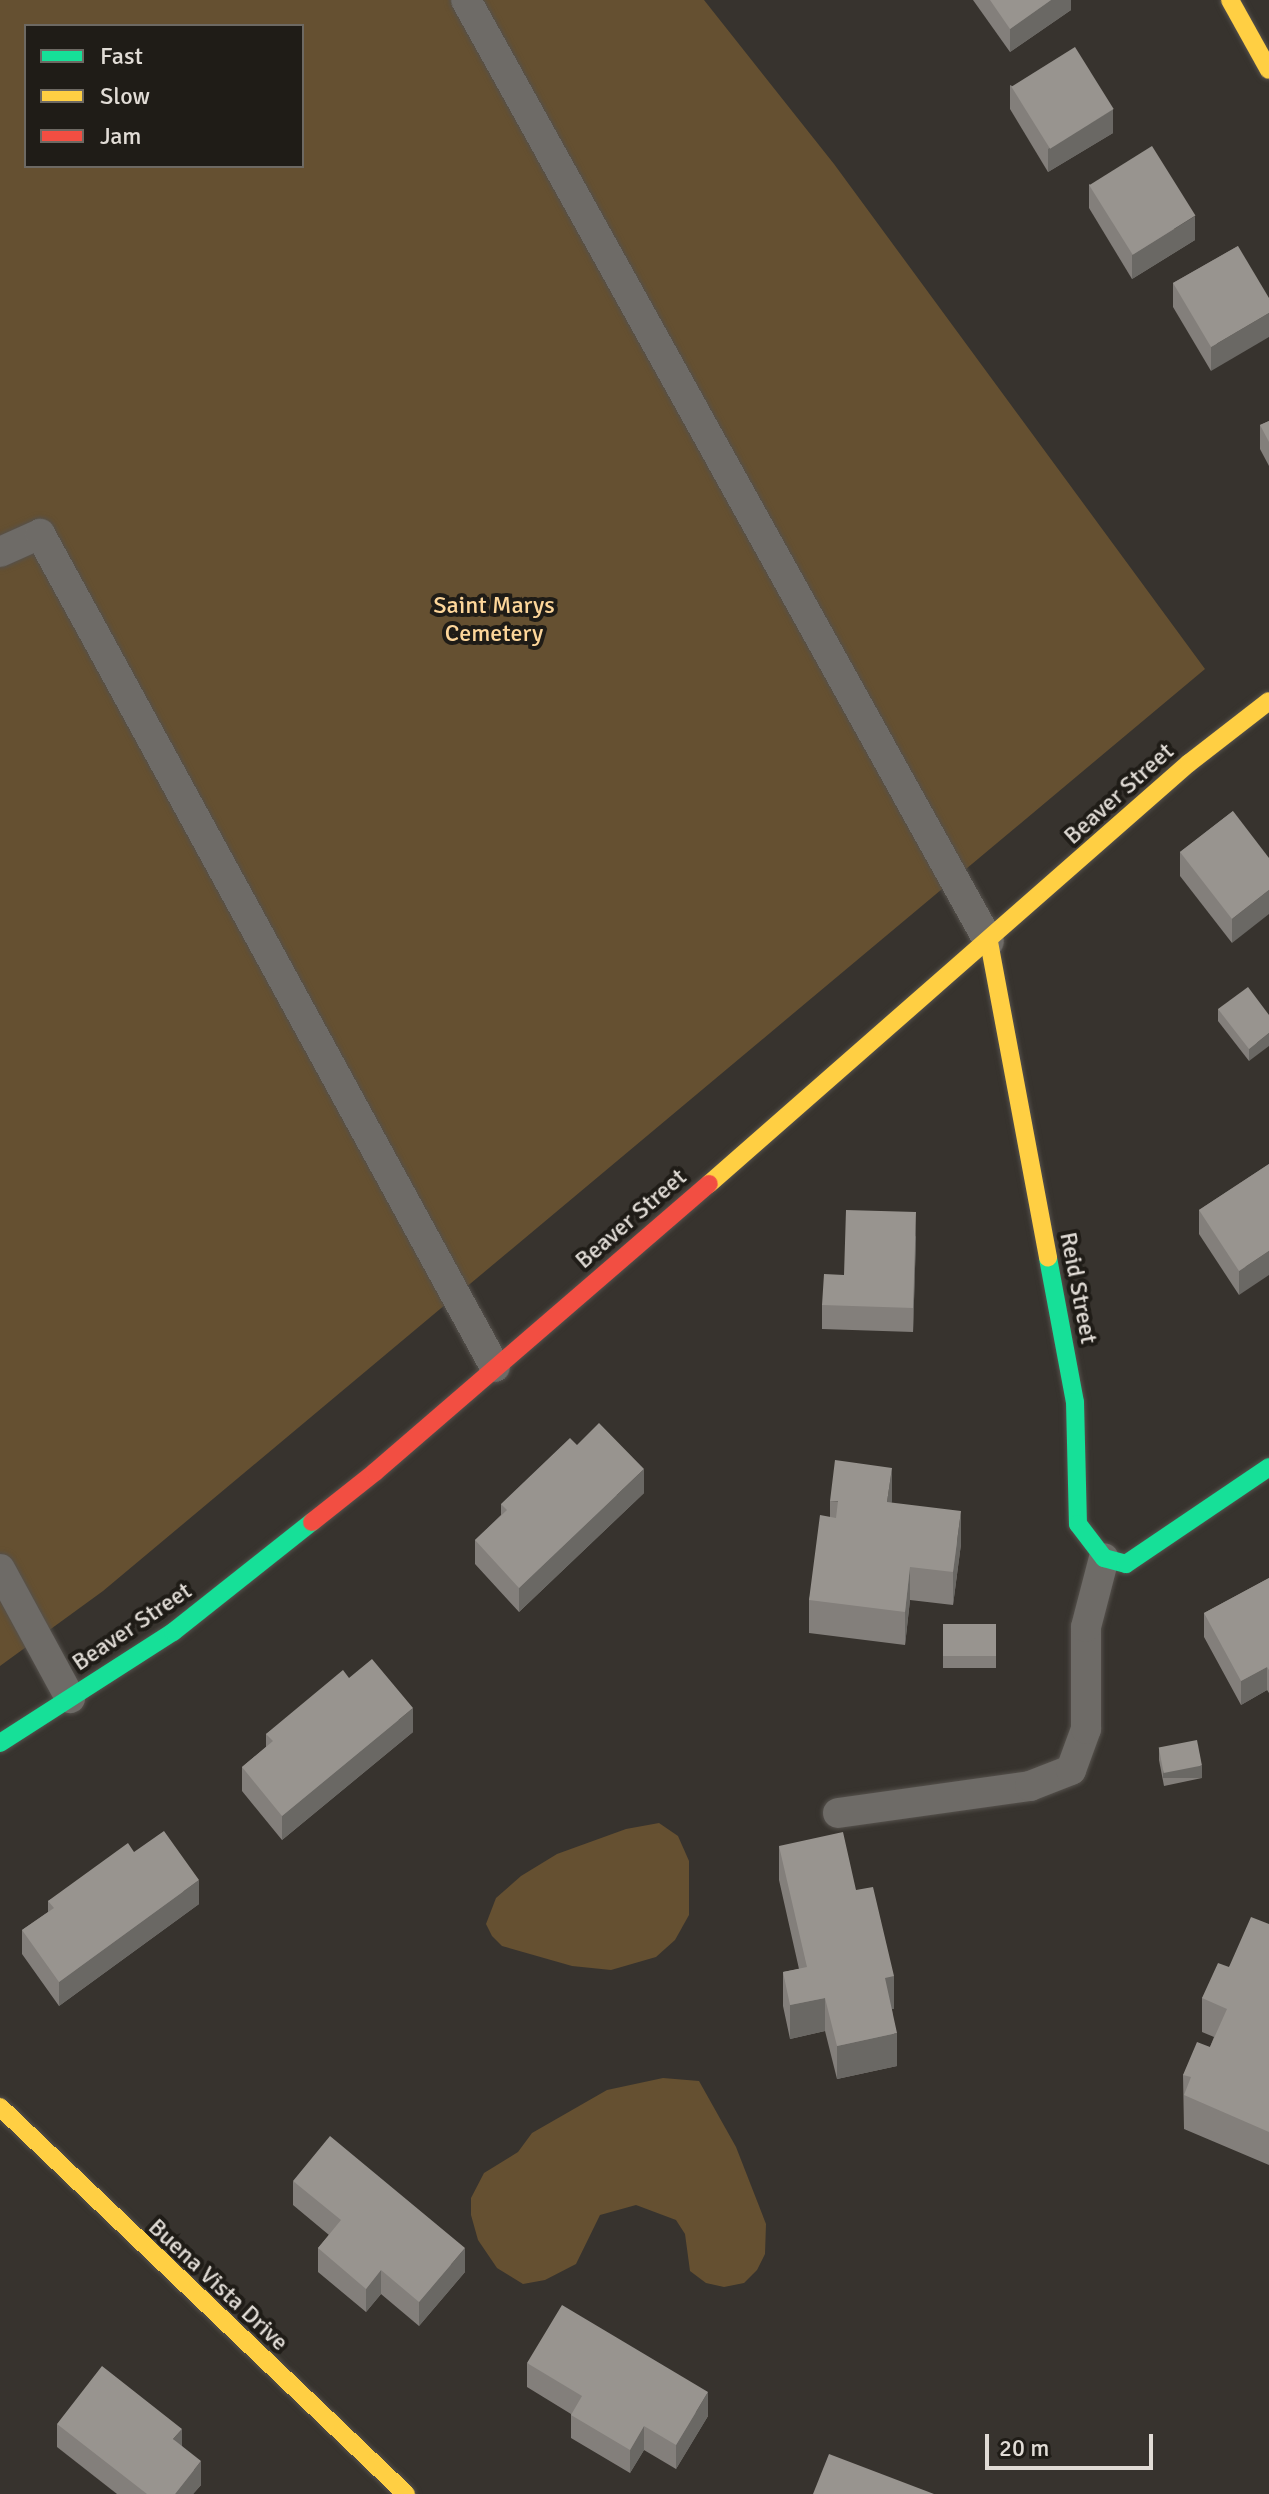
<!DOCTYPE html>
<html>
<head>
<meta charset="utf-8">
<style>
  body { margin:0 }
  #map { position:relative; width:1269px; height:2494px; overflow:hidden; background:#37332e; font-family:Signika,sans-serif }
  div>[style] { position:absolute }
  .green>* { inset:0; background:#655031 }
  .roads { filter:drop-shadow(0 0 2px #55514c) drop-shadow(0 0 2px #55514c) }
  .lane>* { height:30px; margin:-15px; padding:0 15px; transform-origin:15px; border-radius:15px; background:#6e6b67 }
  .fast>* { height:18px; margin:-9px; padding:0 9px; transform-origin:9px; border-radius:9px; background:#16e098 }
  .slow>* { height:18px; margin:-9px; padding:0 9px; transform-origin:9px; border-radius:9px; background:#ffcf43 }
  .jam>* { height:18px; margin:-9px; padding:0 9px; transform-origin:9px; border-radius:9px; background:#f24e42 }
  .wall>* { inset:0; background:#837f7b; transform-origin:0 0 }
  .shaded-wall>* { inset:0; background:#6a6864; transform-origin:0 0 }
  .building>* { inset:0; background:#98948f; transform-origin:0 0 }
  span { translate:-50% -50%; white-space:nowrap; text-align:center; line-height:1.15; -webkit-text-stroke:8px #1f1c17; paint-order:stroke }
  .park-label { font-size:24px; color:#fdd69a }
  .street-label { font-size:24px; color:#e1dcd6 }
  .legend { position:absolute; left:24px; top:24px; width:280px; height:144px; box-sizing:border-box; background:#1f1c17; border:2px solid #6d6963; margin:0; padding:10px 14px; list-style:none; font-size:24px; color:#e1dcd6 }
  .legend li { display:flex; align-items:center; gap:16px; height:40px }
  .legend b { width:40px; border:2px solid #6d6963 }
  .scale { position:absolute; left:985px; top:2434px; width:168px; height:36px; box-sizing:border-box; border:4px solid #e1dcd6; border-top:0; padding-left:10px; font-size:24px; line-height:28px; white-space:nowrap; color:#e1dcd6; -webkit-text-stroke:6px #1f1c17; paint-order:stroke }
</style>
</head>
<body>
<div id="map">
  <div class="green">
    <i style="clip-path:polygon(evenodd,0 0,704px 0,834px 164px,1205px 669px,103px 1591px,0 1666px,0 0,26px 26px,302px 26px,302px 166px,26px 166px,26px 26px)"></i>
    <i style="clip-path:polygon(659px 1823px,678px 1836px,689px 1861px,689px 1915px,675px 1940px,656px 1957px,611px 1970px,572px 1966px,502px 1946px,492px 1936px,486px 1924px,496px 1898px,521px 1876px,557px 1854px,626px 1829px)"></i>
    <i style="clip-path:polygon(663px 2078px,699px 2081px,736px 2147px,766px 2224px,765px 2254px,757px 2270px,744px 2283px,724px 2287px,706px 2283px,690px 2271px,685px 2234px,676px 2220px,636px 2205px,600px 2215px,576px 2264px,545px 2280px,523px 2284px,497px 2268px,478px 2240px,471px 2215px,471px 2198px,484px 2173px,518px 2152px,532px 2133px,607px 2090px)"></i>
  </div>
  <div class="roads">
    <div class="lane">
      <i style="left:466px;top:0;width:1077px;rotate:60.96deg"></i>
      <i style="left:0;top:552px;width:44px;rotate:-24.2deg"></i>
      <i style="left:40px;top:534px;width:949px;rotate:61.36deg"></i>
      <i style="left:0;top:1569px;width:147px;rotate:61.5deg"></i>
      <i style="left:838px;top:1813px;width:194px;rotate:-8deg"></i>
      <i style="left:1030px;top:1786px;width:44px;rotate:-21.3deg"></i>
      <i style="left:1071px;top:1770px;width:44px;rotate:-69.9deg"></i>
      <i style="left:1086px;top:1729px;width:102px;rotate:-90deg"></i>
      <i style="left:1086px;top:1627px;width:71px;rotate:-75.4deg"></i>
    </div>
    <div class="fast">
      <i style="left:1048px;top:1258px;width:147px;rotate:79.4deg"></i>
      <i style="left:1075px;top:1402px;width:122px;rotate:88.6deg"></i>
      <i style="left:1078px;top:1524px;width:43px;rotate:52.6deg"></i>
      <i style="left:1104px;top:1558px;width:23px;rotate:15deg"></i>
      <i style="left:1126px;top:1564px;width:173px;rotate:-34.1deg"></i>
      <i style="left:0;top:1743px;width:206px;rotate:-32.7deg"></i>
      <i style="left:173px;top:1632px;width:177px;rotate:-38.4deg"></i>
    </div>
    <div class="slow">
      <i style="left:1230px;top:0;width:80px;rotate:60.9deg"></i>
      <i style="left:989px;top:942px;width:321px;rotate:79.4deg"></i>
      <i style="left:709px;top:1184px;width:638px;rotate:-41.25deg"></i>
      <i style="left:1189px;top:763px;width:101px;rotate:-37.8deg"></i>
      <i style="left:0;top:2107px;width:561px;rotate:43.63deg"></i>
    </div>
    <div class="jam">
      <i style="left:312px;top:1522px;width:80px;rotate:-38.4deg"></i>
      <i style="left:375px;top:1472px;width:441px;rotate:-40.8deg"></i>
    </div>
  </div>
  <div class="wall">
    <i style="clip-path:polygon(973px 0,1071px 0,1071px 10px,1010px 52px)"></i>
    <i style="clip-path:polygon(1010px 85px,1113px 133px,1048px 172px,1010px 109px)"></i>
    <i style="clip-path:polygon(1089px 184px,1195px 240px,1132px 279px,1089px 208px)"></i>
    <i style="clip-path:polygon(1238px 246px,1211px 371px,1173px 307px,1173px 283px)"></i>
    <i style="clip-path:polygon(1269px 421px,1269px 466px,1260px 449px,1260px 425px)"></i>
    <i style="clip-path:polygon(1233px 811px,1232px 943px,1180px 876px,1180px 852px)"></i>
    <i style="clip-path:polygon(1218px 1009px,1269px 1015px,1249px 1061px,1218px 1021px)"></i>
    <i style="clip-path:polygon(1269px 1164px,1239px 1295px,1199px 1234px,1199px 1210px)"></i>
    <i style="clip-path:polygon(916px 1236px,913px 1332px,822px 1329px,822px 1305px,844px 1275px)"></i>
    <i style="clip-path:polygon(644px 1493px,519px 1612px,475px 1564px,475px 1540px,501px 1515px,501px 1504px)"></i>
    <i style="clip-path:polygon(830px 1501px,891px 1503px,961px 1544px,953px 1605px,910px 1600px,905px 1645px,809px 1633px,809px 1600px,830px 1517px)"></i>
    <i style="clip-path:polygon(1269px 1578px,1269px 1693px,1267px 1690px,1241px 1705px,1204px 1637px,1204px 1613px)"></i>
    <i style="left:996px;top:1624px;width:44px;height:53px;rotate:90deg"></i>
    <i style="clip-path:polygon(349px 1678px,413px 1732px,282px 1840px,242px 1791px,242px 1767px,266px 1747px,266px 1734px)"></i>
    <i style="clip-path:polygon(1159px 1748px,1202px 1778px,1164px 1786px,1159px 1760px)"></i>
    <i style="clip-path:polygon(779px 1846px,856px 1890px,894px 2009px,892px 2009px,897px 2066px,837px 2079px,825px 2031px,790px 2039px,783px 2006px,783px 1972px,799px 1969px,779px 1880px)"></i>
    <i style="clip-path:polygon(134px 1852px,199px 1904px,59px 2006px,22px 1954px,22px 1930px,48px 1912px,48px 1901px)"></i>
    <i style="clip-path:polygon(1269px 1924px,1269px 2165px,1184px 2129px,1183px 2075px,1210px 2047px,1214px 2037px,1202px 2032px,1202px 1998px,1229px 1967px)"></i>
    <i style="clip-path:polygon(293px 2181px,465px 2272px,419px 2326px,381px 2294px,366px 2312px,318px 2272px,318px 2248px,329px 2235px,293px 2205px)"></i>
    <i style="clip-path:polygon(527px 2363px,708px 2416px,676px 2469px,644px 2450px,630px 2473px,571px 2438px,571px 2414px,527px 2387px)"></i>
    <i style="clip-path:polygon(57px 2424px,182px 2446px,201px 2485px,193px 2494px,117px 2494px,57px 2447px)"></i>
  </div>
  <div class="shaded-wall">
    <i style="clip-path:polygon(1051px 0,1071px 0,1071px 10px,1010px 52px,1010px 29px)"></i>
    <i style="clip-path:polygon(1113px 109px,1113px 133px,1048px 172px,1048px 149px)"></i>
    <i style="clip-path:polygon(1195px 216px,1195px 240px,1132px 279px,1132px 255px)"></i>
    <i style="clip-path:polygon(1269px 313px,1269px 337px,1211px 371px,1211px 347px)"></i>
    <i style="clip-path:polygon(1269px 890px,1269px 914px,1232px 943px,1232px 919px)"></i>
    <i style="clip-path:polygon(1269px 1033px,1269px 1046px,1249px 1061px,1249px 1049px)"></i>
    <i style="clip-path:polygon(916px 1212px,916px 1236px,913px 1332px,913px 1308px)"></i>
    <i style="clip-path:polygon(1269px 1251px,1269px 1275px,1239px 1295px,1239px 1271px)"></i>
    <i style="clip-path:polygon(892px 1468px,892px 1501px,887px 1535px,887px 1502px)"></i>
    <i style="clip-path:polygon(644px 1469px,644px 1493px,519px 1612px,519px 1588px)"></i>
    <i style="clip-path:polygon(961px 1511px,961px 1544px,953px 1605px,953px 1572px)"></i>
    <i style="clip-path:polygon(910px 1567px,910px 1600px,905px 1645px,905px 1612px)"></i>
    <i style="clip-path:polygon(1267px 1667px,1267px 1690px,1241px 1705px,1241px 1681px)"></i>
    <i style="clip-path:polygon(413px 1708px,413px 1732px,282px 1840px,282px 1816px)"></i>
    <i style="left:1202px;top:1766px;width:12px;height:39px;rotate:90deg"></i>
    <i style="clip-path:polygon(199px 1880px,199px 1904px,59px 2006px,59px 1982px)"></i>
    <i style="left:894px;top:1976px;width:33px;height:9px;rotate:90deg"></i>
    <i style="clip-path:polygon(825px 1998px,825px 2031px,790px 2039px,790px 2005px)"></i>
    <i style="clip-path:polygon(897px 2033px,897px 2066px,837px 2079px,837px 2046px)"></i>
    <i style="clip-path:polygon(465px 2248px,465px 2272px,419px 2326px,419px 2302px)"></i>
    <i style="clip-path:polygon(381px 2270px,381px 2294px,366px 2312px,366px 2289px)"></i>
    <i style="clip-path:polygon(708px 2392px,708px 2416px,676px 2469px,676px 2445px)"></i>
    <i style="clip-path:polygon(644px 2426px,644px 2450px,630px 2473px,630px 2450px)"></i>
    <i style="clip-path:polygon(182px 2429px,182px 2452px,173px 2439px)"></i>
    <i style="clip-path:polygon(201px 2461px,201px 2485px,193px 2494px,175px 2494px)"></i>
  </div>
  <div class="building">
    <i style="clip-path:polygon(990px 0,1051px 0,1010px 29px)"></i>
    <i style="left:1075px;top:47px;width:73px;height:75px;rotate:58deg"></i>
    <i style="left:1152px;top:146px;width:82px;height:74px;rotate:58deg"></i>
    <i style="clip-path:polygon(1238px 246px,1269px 298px,1269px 313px,1211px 347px,1173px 283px)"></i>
    <i style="clip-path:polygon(1269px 421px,1269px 442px,1260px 425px)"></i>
    <i style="clip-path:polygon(1233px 811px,1269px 858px,1269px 890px,1232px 919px,1180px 852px)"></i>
    <i style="clip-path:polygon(1248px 987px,1269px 1015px,1269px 1033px,1249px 1049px,1218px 1009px)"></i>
    <i style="clip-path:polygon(1269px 1164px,1269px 1251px,1239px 1271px,1199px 1210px)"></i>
    <i style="clip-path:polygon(846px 1210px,916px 1212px,913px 1308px,822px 1305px,824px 1274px,844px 1275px)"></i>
    <i style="clip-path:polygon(599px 1423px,644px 1469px,519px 1588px,475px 1540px,507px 1510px,501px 1504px,570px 1438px,577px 1445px)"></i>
    <i style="clip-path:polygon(835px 1460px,892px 1468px,887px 1502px,961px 1511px,953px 1572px,910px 1567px,905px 1612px,809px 1600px,820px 1515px,836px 1518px,838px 1501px,830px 1501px)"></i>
    <i style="clip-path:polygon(1269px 1578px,1269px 1670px,1267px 1667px,1241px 1681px,1204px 1613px)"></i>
    <i style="left:996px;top:1624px;width:32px;height:53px;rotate:90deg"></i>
    <i style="clip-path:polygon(372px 1659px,413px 1708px,282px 1816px,242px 1767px,273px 1741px,266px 1734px,343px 1670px,349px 1678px)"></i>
    <i style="left:1197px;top:1740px;width:26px;height:39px;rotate:79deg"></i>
    <i style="clip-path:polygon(164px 1831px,199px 1880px,59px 1982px,22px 1930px,54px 1908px,48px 1901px,128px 1843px,134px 1852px)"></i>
    <i style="clip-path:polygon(843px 1832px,856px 1890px,873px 1887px,894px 1976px,885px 1978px,897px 2033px,837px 2046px,825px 1998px,790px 2005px,783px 1972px,807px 1967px,779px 1846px)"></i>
    <i style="clip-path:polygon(1251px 1917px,1269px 1924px,1269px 2132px,1184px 2095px,1191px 2077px,1183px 2075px,1197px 2042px,1210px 2047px,1227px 2009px,1202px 1998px,1218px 1963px,1229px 1967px)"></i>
    <i style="clip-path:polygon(330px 2136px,465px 2248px,419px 2302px,381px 2270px,366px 2289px,318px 2248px,341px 2220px,293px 2181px)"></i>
    <i style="clip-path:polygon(562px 2305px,708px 2392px,676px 2445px,644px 2426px,630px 2450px,571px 2415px,582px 2396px,527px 2363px)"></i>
    <i style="clip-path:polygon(102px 2366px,182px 2429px,173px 2439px,201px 2461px,175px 2494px,147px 2494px,57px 2424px)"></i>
    <i style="clip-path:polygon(829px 2454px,934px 2494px,813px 2494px)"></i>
  </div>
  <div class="park-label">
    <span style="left:494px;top:620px">Saint Marys<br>Cemetery</span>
  </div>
  <div class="street-label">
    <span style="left:1119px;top:794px;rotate:-42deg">Beaver Street</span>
    <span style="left:631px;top:1219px;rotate:-41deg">Beaver Street</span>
    <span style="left:1078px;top:1288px;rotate:79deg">Reid Street</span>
    <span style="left:132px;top:1627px;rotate:-34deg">Beaver Street</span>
    <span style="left:218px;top:2285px;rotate:43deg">Buena Vista Drive</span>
  </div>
  <ul class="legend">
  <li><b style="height:10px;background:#16e098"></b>Fast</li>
  <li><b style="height:10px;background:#ffcf43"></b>Slow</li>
  <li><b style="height:10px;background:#f24e42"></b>Jam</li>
  </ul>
  <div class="scale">20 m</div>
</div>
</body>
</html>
